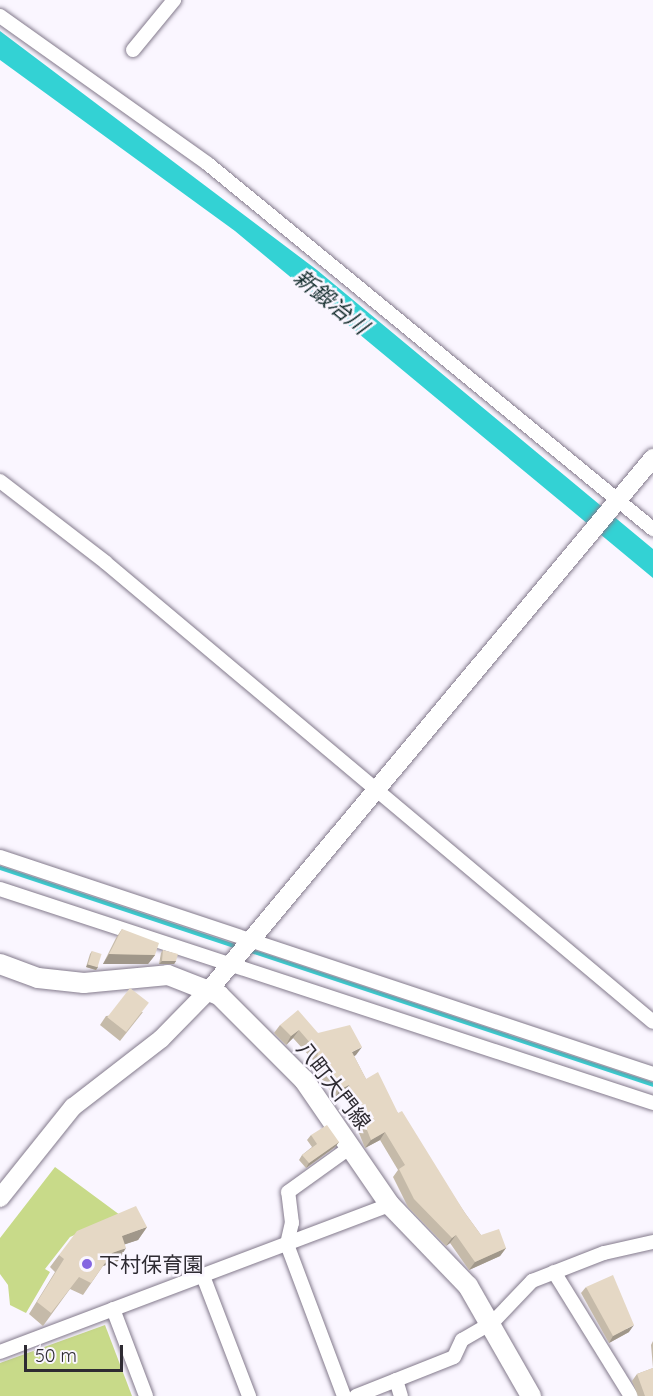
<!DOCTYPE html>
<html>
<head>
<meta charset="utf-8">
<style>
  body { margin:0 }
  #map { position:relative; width:653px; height:1396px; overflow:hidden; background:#faf6ff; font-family:Quicksand,"Noto Sans JP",sans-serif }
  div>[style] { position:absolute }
  .green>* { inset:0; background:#c8da89 }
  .water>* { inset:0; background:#33d2d4 }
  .stream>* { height:4px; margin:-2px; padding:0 2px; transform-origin:2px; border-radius:2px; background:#33d2d4 }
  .roads { filter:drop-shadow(0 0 2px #837a8c) drop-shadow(0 0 2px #837a8c) }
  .minor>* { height:14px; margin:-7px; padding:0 7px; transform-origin:7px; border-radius:7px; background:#fff }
  .tertiary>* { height:18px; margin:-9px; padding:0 9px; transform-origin:9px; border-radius:9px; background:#fff }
  .secondary>* { height:20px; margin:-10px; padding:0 10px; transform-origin:10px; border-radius:10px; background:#fff }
  .wall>* { inset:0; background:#c5baa9 }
  .shaded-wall>* { inset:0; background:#a0978a }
  .building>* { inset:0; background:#e5d8c5; transform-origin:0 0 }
  .dots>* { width:16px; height:16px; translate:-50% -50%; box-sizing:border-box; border:3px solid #faf6ff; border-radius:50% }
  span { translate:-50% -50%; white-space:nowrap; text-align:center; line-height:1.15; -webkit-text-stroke:5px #faf6ff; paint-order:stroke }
  .street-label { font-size:21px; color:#2e2b32 }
  .poi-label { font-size:21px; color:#2e2b32 }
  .left { translate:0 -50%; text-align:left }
  .water-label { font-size:22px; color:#162f2f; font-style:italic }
  .scale { position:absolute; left:24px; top:1345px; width:99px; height:27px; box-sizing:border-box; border:3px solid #2e2b32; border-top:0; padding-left:8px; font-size:18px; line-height:21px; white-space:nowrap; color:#2e2b32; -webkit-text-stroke:4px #faf6ff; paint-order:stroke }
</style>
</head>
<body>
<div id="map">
  <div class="green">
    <i style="clip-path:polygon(55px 1167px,120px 1215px,70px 1237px,45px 1269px,50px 1272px,26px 1313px,10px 1305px,8px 1285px,0 1274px,0 1238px)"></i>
    <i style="clip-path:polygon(105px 1325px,132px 1396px,0 1396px,0 1363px)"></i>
  </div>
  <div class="water">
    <i style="clip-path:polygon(0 31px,317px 270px,653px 549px,653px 578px,235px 231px,0 60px)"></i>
  </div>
  <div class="stream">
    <i style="left:0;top:868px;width:251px;rotate:18.4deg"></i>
    <i style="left:248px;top:950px;width:427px;rotate:18.4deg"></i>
  </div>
  <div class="roads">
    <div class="minor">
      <i style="left:0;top:16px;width:255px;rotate:35.4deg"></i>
      <i style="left:208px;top:164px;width:576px;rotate:39.36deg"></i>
      <i style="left:133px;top:50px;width:65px;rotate:-50.6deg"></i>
      <i style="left:0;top:481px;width:133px;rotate:37.6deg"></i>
      <i style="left:105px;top:562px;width:715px;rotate:40.01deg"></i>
      <i style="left:0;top:857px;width:688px;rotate:18.38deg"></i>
      <i style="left:0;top:889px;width:687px;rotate:18.14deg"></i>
      <i style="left:554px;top:1272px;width:146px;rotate:58.2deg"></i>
      <i style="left:203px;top:1276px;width:129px;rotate:69deg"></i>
      <i style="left:113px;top:1309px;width:93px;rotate:69.2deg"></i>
      <i style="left:0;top:1352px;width:417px;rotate:-20.7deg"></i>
      <i style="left:396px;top:1380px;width:17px;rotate:73deg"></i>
      <i style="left:344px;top:1396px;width:162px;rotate:-110.6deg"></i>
      <i style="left:287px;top:1244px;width:22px;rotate:-77deg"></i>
      <i style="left:292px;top:1223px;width:31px;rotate:-97deg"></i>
      <i style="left:288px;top:1192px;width:79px;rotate:-35.7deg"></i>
      <i style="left:356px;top:1396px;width:105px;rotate:-21.7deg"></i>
      <i style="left:454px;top:1357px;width:19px;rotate:-65deg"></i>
      <i style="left:462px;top:1340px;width:36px;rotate:-30deg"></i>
      <i style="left:493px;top:1322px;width:57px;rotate:-46.4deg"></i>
      <i style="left:532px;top:1281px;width:77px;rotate:-21.3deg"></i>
      <i style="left:604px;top:1253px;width:50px;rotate:-12.7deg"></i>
    </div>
    <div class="tertiary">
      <i style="left:0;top:1198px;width:117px;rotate:-51.3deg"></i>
      <i style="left:73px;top:1107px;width:111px;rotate:-37.7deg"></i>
      <i style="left:161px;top:1039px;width:70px;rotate:-45.6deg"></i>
      <i style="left:210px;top:989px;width:692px;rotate:-50.16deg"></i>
    </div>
    <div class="secondary">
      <i style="left:0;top:964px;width:40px;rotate:20.2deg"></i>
      <i style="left:38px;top:978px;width:46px;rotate:6.2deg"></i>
      <i style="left:84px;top:983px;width:84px;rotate:-5.4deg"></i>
      <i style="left:168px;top:975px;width:55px;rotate:21.4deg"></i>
      <i style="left:219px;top:995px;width:120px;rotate:45deg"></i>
      <i style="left:304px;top:1080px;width:152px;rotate:55.5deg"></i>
      <i style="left:390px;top:1205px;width:112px;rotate:46.1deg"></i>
      <i style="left:468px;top:1286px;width:127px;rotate:60.2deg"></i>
    </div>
  </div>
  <div class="wall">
    <i style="clip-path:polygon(122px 929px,155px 955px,148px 964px,103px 964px,116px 938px)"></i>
    <i style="clip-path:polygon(163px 950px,176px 961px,174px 964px,159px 964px,161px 953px)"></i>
    <i style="clip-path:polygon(92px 951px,98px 967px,96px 970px,86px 967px,90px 954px)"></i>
    <i style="clip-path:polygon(143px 1012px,120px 1041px,100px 1025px,106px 1016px)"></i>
    <i style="clip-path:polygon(280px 1025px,318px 1033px,356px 1055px,354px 1056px,366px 1079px,398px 1113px,465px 1213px,481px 1235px,506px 1248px,500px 1256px,469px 1270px,450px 1243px,446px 1246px,408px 1207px,393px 1177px,398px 1170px,380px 1140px,365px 1148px,343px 1093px,335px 1097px,312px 1067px,313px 1060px,293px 1038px,286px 1045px,274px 1033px)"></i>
    <i style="clip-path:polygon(311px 1135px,339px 1142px,335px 1147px,306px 1168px,299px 1160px,302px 1155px,312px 1147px,307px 1140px)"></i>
    <i style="clip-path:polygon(147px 1227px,138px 1240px,125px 1244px,118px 1261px,103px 1266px,83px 1295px,70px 1289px,43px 1326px,29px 1314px,55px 1272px,50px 1267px,59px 1255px)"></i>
    <i style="clip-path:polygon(586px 1287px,629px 1332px,609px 1343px,581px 1293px)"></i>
    <i style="clip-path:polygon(653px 1341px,653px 1396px,638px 1396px,632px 1381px,637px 1374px,653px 1368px,651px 1345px)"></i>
  </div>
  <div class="shaded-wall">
    <i style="clip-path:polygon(109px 954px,155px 955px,148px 964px,103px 964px)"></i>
    <i style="clip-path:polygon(162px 961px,176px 961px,174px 964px,159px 964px)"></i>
    <i style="clip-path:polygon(88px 964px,98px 967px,96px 970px,86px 967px)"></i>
    <i style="clip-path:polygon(299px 1030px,293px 1038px,286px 1045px,291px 1036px)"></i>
    <i style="clip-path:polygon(362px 1047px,356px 1055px,346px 1060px,352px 1052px)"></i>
    <i style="clip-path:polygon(349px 1085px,343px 1093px,335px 1097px,341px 1089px)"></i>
    <i style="clip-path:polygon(385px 1132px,380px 1140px,365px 1148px,371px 1140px)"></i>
    <i style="clip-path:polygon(339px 1142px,335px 1147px,306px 1168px,309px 1163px)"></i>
    <i style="clip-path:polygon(147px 1227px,138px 1240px,114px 1248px,122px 1236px)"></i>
    <i style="clip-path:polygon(456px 1235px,450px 1243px,446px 1246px,452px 1238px)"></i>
    <i style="clip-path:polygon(126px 1248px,118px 1261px,103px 1266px,112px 1253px)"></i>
    <i style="clip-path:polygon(506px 1248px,500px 1256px,469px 1270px,475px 1262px)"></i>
    <i style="clip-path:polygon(634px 1325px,629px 1332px,609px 1343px,613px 1336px)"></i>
  </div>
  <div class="building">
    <i style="clip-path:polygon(122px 929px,159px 943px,155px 955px,109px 954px)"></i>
    <i style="clip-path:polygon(163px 950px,178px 954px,176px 961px,162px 961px)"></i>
    <i style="left:92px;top:951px;width:10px;height:14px;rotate:17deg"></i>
    <i style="left:130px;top:988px;width:24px;height:37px;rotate:38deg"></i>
    <i style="clip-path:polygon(298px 1010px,318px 1033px,350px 1025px,362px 1047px,352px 1052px,366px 1079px,378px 1072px,398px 1113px,402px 1111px,465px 1213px,481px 1235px,499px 1229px,506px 1248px,475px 1262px,456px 1235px,452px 1238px,414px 1199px,399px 1169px,405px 1165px,385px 1132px,371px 1140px,349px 1085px,341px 1089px,317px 1059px,318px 1052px,299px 1030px,291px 1036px,280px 1025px)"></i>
    <i style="clip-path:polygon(327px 1125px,339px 1142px,309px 1163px,302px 1155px,317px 1144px,311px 1135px)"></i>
    <i style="clip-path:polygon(136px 1206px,147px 1227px,122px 1236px,126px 1248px,112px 1253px,91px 1283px,79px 1277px,51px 1313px,37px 1302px,64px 1259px,59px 1255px,77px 1231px)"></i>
    <i style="clip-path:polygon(613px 1275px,634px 1325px,613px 1336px,586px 1287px)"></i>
    <i style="clip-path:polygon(653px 1368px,653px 1396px,645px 1396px,637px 1374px)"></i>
  </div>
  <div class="dots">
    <i style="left:87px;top:1264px;background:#8465e1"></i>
  </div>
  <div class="street-label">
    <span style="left:334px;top:1085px;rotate:52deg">八町大門線</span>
  </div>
  <div class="poi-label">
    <span class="left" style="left:99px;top:1264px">下村保育園</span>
  </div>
  <div class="water-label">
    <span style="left:331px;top:302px;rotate:39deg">新鍛冶川</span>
  </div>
  <div class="scale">50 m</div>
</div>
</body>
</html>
